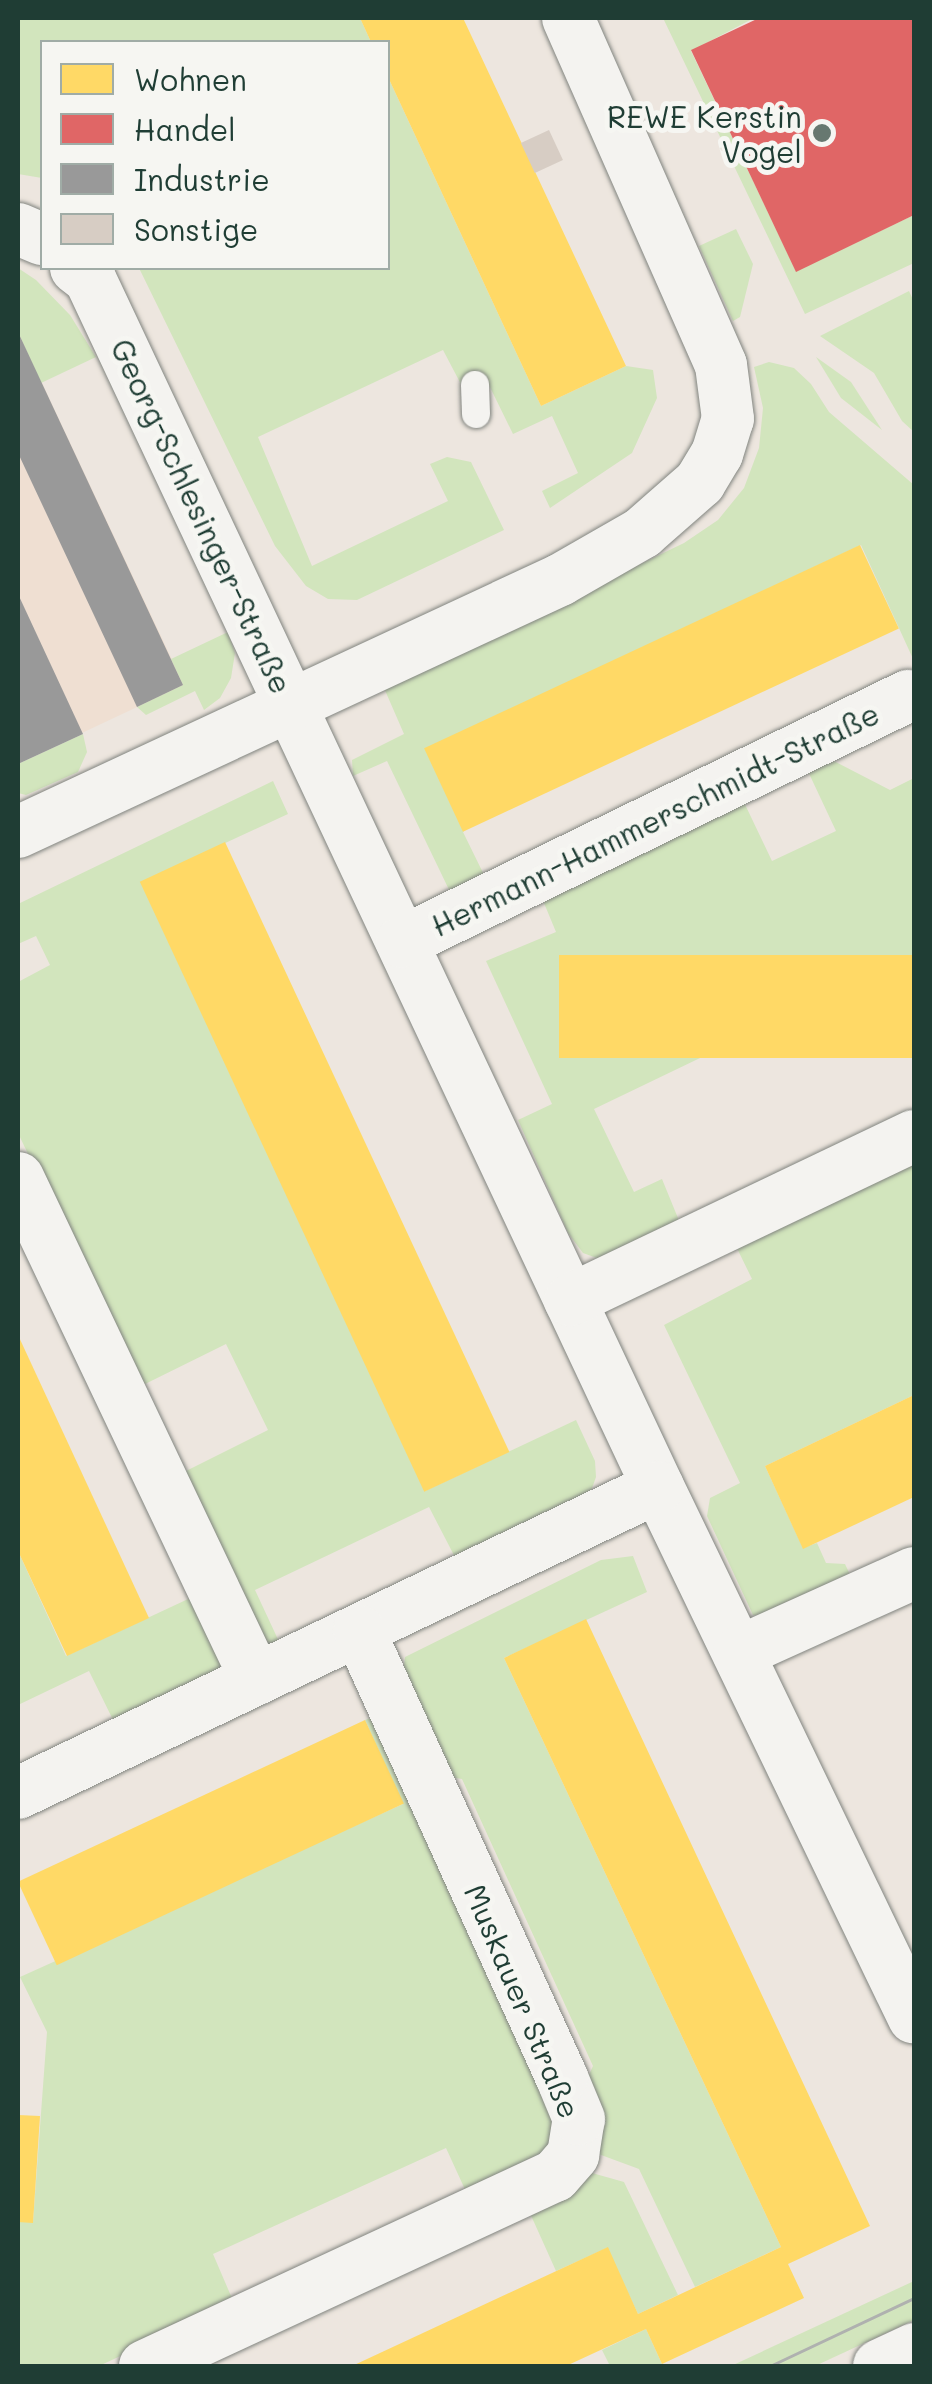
<!DOCTYPE html>
<html>
<head>
<meta charset="utf-8">
<style>
  body { margin:0 }
  #map { position:relative; width:932px; height:2384px; overflow:hidden; background:#ede6df; font-family:Mali,sans-serif }
  div>[style] { position:absolute }
  .built>* { inset:0; background:#efdfd2 }
  .green>* { inset:0; background:#d2e5bd }
  .homes>* { inset:0; background:#ffd966; transform-origin:0 0 }
  .shops>* { inset:0; background:#e06666 }
  .industry>* { inset:0; background:#999 }
  .building>* { inset:0; background:#d7cdc4; transform-origin:0 0 }
  .roads { filter:drop-shadow(0 0 2px #81847f) drop-shadow(0 0 2px #81847f) }
  .lane>* { height:28px; margin:-14px; padding:0 14px; transform-origin:14px; border-radius:14px; background:#f4f3f0 }
  .street>* { height:52px; margin:-26px; padding:0 26px; transform-origin:26px; border-radius:26px; background:#f4f3f0 }
  .secondary>* { height:55px; margin:-27.5px; padding:0 27.5px; transform-origin:27.5px; border-radius:27.5px; background:#f4f3f0 }
  .tram>* { height:2.5px; margin:-1.25px; padding:0 1.25px; transform-origin:1.25px; border-radius:1.25px; background:#afb1af }
  .dots>* { width:28px; height:28px; translate:-50% -50%; box-sizing:border-box; border:5px solid #f6f6f2; border-radius:50% }
  span { translate:-50% -50%; white-space:nowrap; text-align:center; line-height:1.15; -webkit-text-stroke:10px #f6f6f2; paint-order:stroke }
  .poi-label { font-size:30px; color:#1f3d34 }
  .right { translate:-100% -50%; text-align:right }
  .street-label { font-size:30px; color:#1f3d34 }
  .frame { position:absolute; inset:0; border:20px solid #1f3d34; pointer-events:none }
  .legend { position:absolute; left:40px; top:40px; width:350px; height:230px; box-sizing:border-box; background:#f6f6f2; border:2px solid #a0aca6; margin:0; padding:12px 18px; list-style:none; font-size:30px; color:#1f3d34 }
  .legend li { display:flex; align-items:center; gap:20px; height:50px }
  .legend b { width:50px; border:2px solid #a0aca6 }
</style>
</head>
<body>
<div id="map">
  <div class="built">
    <i style="clip-path:polygon(18px 332px,184px 685px,18px 763px)"></i>
  </div>
  <div class="green">
    <i style="clip-path:polygon(18px 18px,360px 18px,371px 42px,42px 42px,42px 178px,18px 174px)"></i>
    <i style="clip-path:polygon(663px 18px,754px 18px,691px 51px,796px 271px,914px 215px,914px 263px,805px 314px)"></i>
    <i style="clip-path:polygon(388px 77px,541px 406px,626px 366px,653px 370px,657px 398px,632px 453px,550px 508px,542px 491px,578px 473px,552px 416px,513px 434px,487px 381px,464px 390px,443px 350px,258px 437px,312px 566px,448px 501px,430px 464px,447px 457px,471px 462px,504px 530px,357px 600px,328px 599px,306px 586px,275px 546px,139px 268px,388px 268px)"></i>
    <i style="clip-path:polygon(736px 229px,753px 264px,740px 317px,733px 321px,699px 246px)"></i>
    <i style="clip-path:polygon(18px 268px,36px 280px,70px 315px,96px 357px,41px 383px,18px 332px)"></i>
    <i style="clip-path:polygon(909px 291px,914px 302px,914px 432px,902px 421px,874px 373px,820px 336px)"></i>
    <i style="clip-path:polygon(816px 357px,851px 382px,882px 430px,841px 398px)"></i>
    <i style="clip-path:polygon(769px 362px,794px 368px,811px 384px,829px 412px,914px 485px,914px 661px,861px 545px,776px 585px,463px 832px,487px 881px,453px 898px,387px 761px,353px 776px,352px 760px,404px 734px,384px 688px,684px 543px,718px 520px,744px 488px,759px 448px,763px 408px,754px 367px)"></i>
    <i style="clip-path:polygon(228px 632px,235px 653px,231px 678px,220px 698px,204px 710px,195px 691px,146px 715px,137px 707px,183px 685px,171px 659px)"></i>
    <i style="clip-path:polygon(83px 734px,87px 752px,78px 772px,26px 795px,18px 793px,18px 764px)"></i>
    <i style="clip-path:polygon(828px 758px,890px 790px,914px 778px,914px 955px,594px 1109px,634px 1192px,662px 1179px,680px 1223px,605px 1261px,583px 1253px,568px 1233px,518px 1120px,552px 1104px,486px 961px,556px 932px,539px 891px,741px 796px,772px 861px,836px 831px,805px 765px)"></i>
    <i style="clip-path:polygon(273px 781px,288px 814px,141px 882px,425px 1491px,576px 1420px,595px 1461px,596px 1477px,591px 1491px,458px 1563px,429px 1507px,255px 1590px,282px 1648px,272px 1653px,178px 1475px,268px 1430px,226px 1344px,139px 1387px,18px 1133px,18px 982px,50px 965px,36px 936px,18px 944px,18px 904px)"></i>
    <i style="clip-path:polygon(914px 1149px,914px 1395px,765px 1466px,803px 1548px,817px 1543px,826px 1563px,845px 1564px,855px 1585px,783px 1618px,753px 1615px,707px 1516px,710px 1498px,740px 1483px,664px 1325px,752px 1279px,731px 1236px)"></i>
    <i style="clip-path:polygon(18px 1551px,66px 1656px,201px 1593px,233px 1670px,117px 1728px,89px 1671px,18px 1705px)"></i>
    <i style="clip-path:polygon(633px 1556px,647px 1592px,504px 1658px,781px 2247px,695px 2287px,639px 2169px,593px 2152px,583px 2088px,593px 2066px,462px 1779px,438px 1775px,401px 1692px,405px 1657px,601px 1560px)"></i>
    <i style="clip-path:polygon(381px 1714px,560px 2120px,543px 2160px,468px 2196px,446px 2148px,213px 2254px,234px 2303px,99px 2366px,18px 2366px,18px 2222px,33px 2222px,47px 2032px,20px 1977px,403px 1804px,365px 1720px)"></i>
    <i style="clip-path:polygon(585px 2171px,624px 2182px,678px 2295px,638px 2314px,607px 2248px,556px 2271px,529px 2211px)"></i>
    <i style="clip-path:polygon(914px 2281px,914px 2320px,815px 2366px,731px 2366px)"></i>
    <i style="clip-path:polygon(646px 2329px,662px 2364px,610px 2366px,602px 2350px)"></i>
  </div>
  <div class="homes">
    <i style="clip-path:polygon(360px 18px,463px 18px,626px 366px,541px 406px,388px 77px,388px 42px,371px 42px)"></i>
    <i style="left:860px;top:545px;width:92px;height:481px;rotate:65deg"></i>
    <i style="left:225px;top:842px;width:673px;height:94px;rotate:65deg"></i>
    <i style="left:914px;top:955px;width:103px;height:355px;rotate:90deg"></i>
    <i style="clip-path:polygon(18px 1335px,149px 1618px,67px 1656px,18px 1551px)"></i>
    <i style="clip-path:polygon(914px 1395px,914px 1497px,803px 1549px,765px 1466px)"></i>
    <i style="clip-path:polygon(586px 1619px,870px 2226px,788px 2264px,804px 2298px,662px 2364px,646px 2329px,566px 2366px,352px 2366px,608px 2247px,638px 2314px,781px 2247px,504px 1658px)"></i>
    <i style="left:365px;top:1720px;width:92px;height:383px;rotate:65deg"></i>
    <i style="clip-path:polygon(18px 2115px,40px 2116px,33px 2223px,18px 2222px)"></i>
  </div>
  <div class="shops">
    <i style="clip-path:polygon(759px 18px,914px 18px,914px 215px,796px 272px,691px 50px)"></i>
  </div>
  <div class="industry">
    <i style="clip-path:polygon(18px 332px,183px 685px,137px 707px,18px 453px)"></i>
    <i style="clip-path:polygon(18px 594px,83px 734px,18px 764px)"></i>
  </div>
  <div class="building">
    <i style="left:549px;top:130px;width:33px;height:31px;rotate:65deg"></i>
  </div>
  <div class="roads">
    <div class="lane">
      <i style="left:475px;top:385px;width:29px;rotate:88deg"></i>
    </div>
    <div class="street">
      <i style="left:18px;top:229px;width:26px;rotate:23deg"></i>
      <i style="left:76px;top:268px;width:18px;rotate:38deg"></i>
      <i style="left:90px;top:279px;width:1335px;rotate:64.82deg"></i>
      <i style="left:658px;top:1487px;width:589px;rotate:64.26deg"></i>
      <i style="left:18px;top:832px;width:598px;rotate:-24.94deg"></i>
      <i style="left:560px;top:580px;width:95px;rotate:-29.8deg"></i>
      <i style="left:642px;top:533px;width:77px;rotate:-41.3deg"></i>
      <i style="left:700px;top:482px;width:33px;rotate:-59deg"></i>
      <i style="left:717px;top:454px;width:37px;rotate:-73deg"></i>
      <i style="left:728px;top:419px;width:54px;rotate:-97.4deg"></i>
      <i style="left:721px;top:365px;width:379px;rotate:-113.8deg"></i>
      <i style="left:402px;top:942px;width:563px;rotate:-25.93deg"></i>
      <i style="left:18px;top:1178px;width:555px;rotate:64.59deg"></i>
      <i style="left:570px;top:1300px;width:381px;rotate:-25.5deg"></i>
      <i style="left:739px;top:1652px;width:192px;rotate:-24.3deg"></i>
      <i style="left:18px;top:1793px;width:709px;rotate:-25.55deg"></i>
      <i style="left:145px;top:2366px;width:452px;rotate:-24.9deg"></i>
      <i style="left:555px;top:2176px;width:28px;rotate:-49deg"></i>
      <i style="left:573px;top:2155px;width:36px;rotate:-81deg"></i>
      <i style="left:579px;top:2119px;width:44px;rotate:-112.5deg"></i>
      <i style="left:562px;top:2078px;width:491px;rotate:-114.4deg"></i>
    </div>
    <div class="secondary">
      <i style="left:880px;top:2366px;width:38px;rotate:-25deg"></i>
    </div>
  </div>
  <div class="tram">
    <i style="left:770px;top:2366px;width:159px;rotate:-25.3deg"></i>
  </div>
  <div class="dots">
    <i style="left:822px;top:133px;background:#677870"></i>
  </div>
  <div class="poi-label">
    <span class="right" style="left:802px;top:133px">REWE Kerstin<br>Vogel</span>
  </div>
  <div class="street-label">
    <span style="left:202px;top:516px;rotate:65deg">Georg-Schlesinger-Straße</span>
    <span style="left:655px;top:819px;rotate:-26deg">Hermann-Hammerschmidt-Straße</span>
    <span style="left:523px;top:2001px;rotate:67deg">Muskauer Straße</span>
  </div>
  <div class="frame"></div>
  <ul class="legend">
  <li><b style="height:28px;background:#ffd966"></b>Wohnen</li>
  <li><b style="height:28px;background:#e06666"></b>Handel</li>
  <li><b style="height:28px;background:#999"></b>Industrie</li>
  <li><b style="height:28px;background:#d7cdc4"></b>Sonstige</li>
  </ul>
</div>
</body>
</html>
